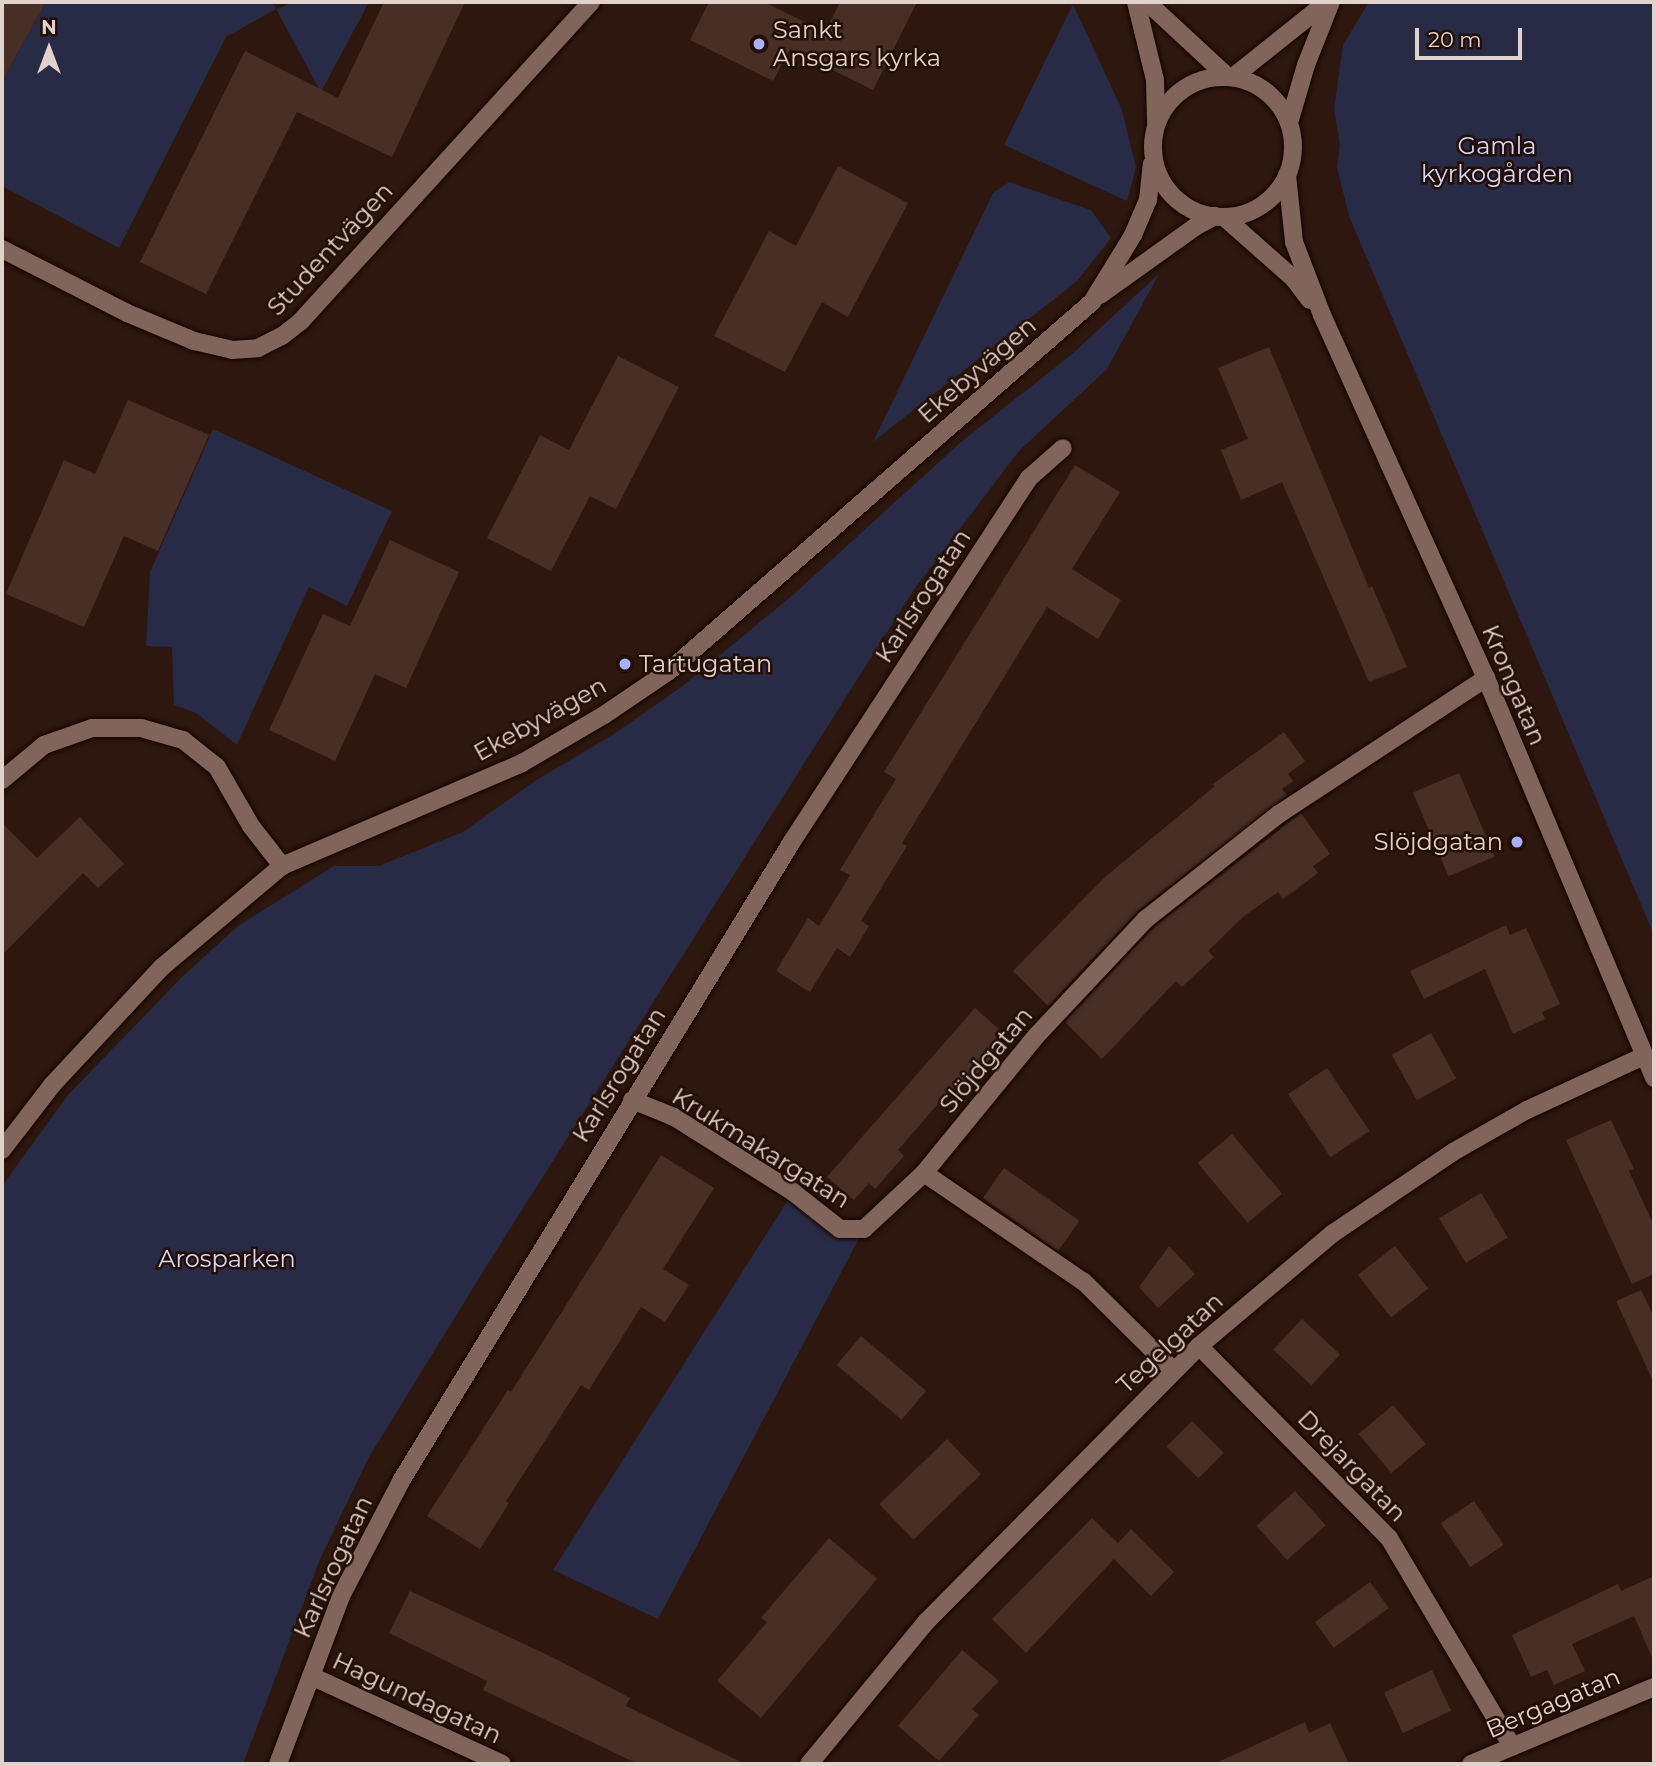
<!DOCTYPE html>
<html>
<head>
<meta charset="utf-8">
<style>
  body { margin:0 }
  #map { position:relative; width:1656px; height:1766px; overflow:hidden; background:#2d170e; font-family:Montserrat,sans-serif }
  div>[style] { position:absolute }
  .green>* { inset:0; background:#282b45 }
  .building>* { inset:0; background:#482f26; transform-origin:0 0 }
  .roads { filter:drop-shadow(0 0 2px #140300) drop-shadow(0 0 2px #140300) }
  .minor>* { height:18px; margin:-9px; padding:0 9px; transform-origin:9px; border-radius:9px; background:#81655a }
  .tertiary>* { height:18px; margin:-9px; padding:0 9px; transform-origin:9px; border-radius:9px; background:#81655a }
  .tertiary>.ring { margin:-9px; padding:0; box-sizing:content-box; background:none; border:18px solid #81655a; border-radius:50% }
  .dots>* { width:19px; height:19px; translate:-50% -50%; box-sizing:border-box; border:4px solid #230e06; border-radius:50% }
  span { translate:-50% -50%; white-space:nowrap; text-align:center; line-height:1.15; -webkit-text-stroke:5px #230e06; paint-order:stroke }
  .poi-label { font-size:24px; color:#e2d2cc }
  .left { translate:0 -50%; text-align:left }
  .right { translate:-100% -50%; text-align:right }
  .park-label { font-size:24px; color:#d2d7f9 }
  .street-label { font-size:24px; color:#e2d2cc }
  .frame { position:absolute; inset:0; border:4px solid #e2d2cc; pointer-events:none }
  .north { position:absolute; left:14px; top:14px; width:70px; height:70px; -webkit-text-stroke:5px #230e06; paint-order:stroke; rotate:0deg; font-size:19px; font-weight:700; line-height:28px; text-align:center; color:#e2d2cc }
  .north::after { content:''; display:block; margin:auto; width:24px; height:32px; background:#e2d2cc; clip-path:polygon(50% 0,100% 100%,50% 72%,0 100%) }
  .scale { position:absolute; left:1415px; top:28px; width:107px; height:32px; box-sizing:border-box; border:4px solid #e2d2cc; border-top:0; padding-left:9px; font-size:21px; line-height:24px; white-space:nowrap; color:#e2d2cc; -webkit-text-stroke:5px #230e06; paint-order:stroke }
</style>
</head>
<body>
<div id="map">
  <div class="green">
    <i style="clip-path:polygon(46px 2px,272px 2px,276px 9px,295px 2px,369px 2px,321px 92px,276px 9px,226px 37px,119px 248px,2px 186px,2px 81px)"></i>
    <i style="clip-path:polygon(1369px 2px,1654px 2px,1654px 935px,1349px 216px,1337px 167px,1340px 145px,1334px 109px,1343px 45px)"></i>
    <i style="clip-path:polygon(1073px 4px,1122px 110px,1136px 167px,1127px 201px,1004px 145px)"></i>
    <i style="clip-path:polygon(1009px 182px,1091px 210px,1111px 238px,1077px 281px,873px 442px,993px 193px)"></i>
    <i style="clip-path:polygon(1159px 274px,1107px 369px,1019px 451px,915px 588px,489px 1262px,369px 1457px,320px 1559px,243px 1764px,2px 1764px,2px 1186px,68px 1095px,182px 977px,238px 926px,334px 866px,379px 866px,463px 832px,535px 781px,614px 734px,680px 688px,794px 594px,961px 442px,1072px 354px)"></i>
    <i style="clip-path:polygon(213px 429px,392px 511px,347px 606px,309px 587px,237px 745px,196px 713px,174px 705px,172px 647px,146px 646px,150px 572px)"></i>
    <i style="clip-path:polygon(793px 1192px,840px 1229px,864px 1229px,658px 1619px,553px 1570px)"></i>
  </div>
  <div class="building">
    <i style="clip-path:polygon(2px 2px,46px 2px,2px 81px)"></i>
    <i style="clip-path:polygon(384px 2px,465px 2px,392px 157px,297px 112px,206px 294px,140px 262px,245px 51px,338px 98px)"></i>
    <i style="clip-path:polygon(709px 2px,764px 2px,825px 32px,840px 2px,917px 2px,873px 90px,790px 49px,773px 81px,690px 40px)"></i>
    <i style="clip-path:polygon(838px 166px,908px 203px,848px 317px,822px 302px,785px 372px,714px 336px,769px 231px,796px 246px)"></i>
    <i style="clip-path:polygon(1269px 347px,1369px 588px,1372px 586px,1407px 667px,1369px 682px,1282px 482px,1241px 500px,1221px 450px,1248px 439px,1218px 368px)"></i>
    <i style="clip-path:polygon(618px 356px,679px 387px,616px 509px,590px 496px,551px 571px,487px 538px,540px 435px,569px 450px)"></i>
    <i style="clip-path:polygon(128px 400px,209px 435px,158px 551px,124px 536px,84px 627px,6px 594px,64px 460px,95px 474px)"></i>
    <i style="clip-path:polygon(1075px 465px,1120px 492px,1072px 569px,1121px 600px,1098px 639px,1047px 607px,902px 843px,907px 846px,861px 921px,869px 926px,850px 957px,837px 948px,810px 992px,776px 971px,808px 918px,819px 926px,850px 875px,840px 870px,896px 779px,884px 772px)"></i>
    <i style="clip-path:polygon(390px 540px,459px 572px,406px 688px,375px 674px,335px 761px,269px 730px,323px 614px,350px 626px)"></i>
    <i style="clip-path:polygon(1284px 732px,1305px 761px,1288px 774px,1293px 781px,1282px 789px,1287px 795px,1139px 910px,1048px 1006px,1013px 971px,1105px 877px,1215px 786px,1213px 784px)"></i>
    <i style="left:1459px;top:773px;width:91px;height:50px;rotate:67deg"></i>
    <i style="clip-path:polygon(1301px 813px,1330px 854px,1313px 866px,1318px 873px,1283px 899px,1278px 892px,1244px 916px,1208px 951px,1214px 957px,1182px 987px,1176px 981px,1102px 1059px,1065px 1022px,1154px 927px)"></i>
    <i style="clip-path:polygon(80px 817px,124px 864px,98px 888px,83px 873px,2px 955px,2px 823px,37px 858px)"></i>
    <i style="clip-path:polygon(1506px 925px,1510px 935px,1526px 928px,1560px 1004px,1542px 1012px,1545px 1019px,1513px 1034px,1485px 969px,1424px 999px,1410px 971px)"></i>
    <i style="clip-path:polygon(975px 1008px,1002px 1032px,989px 1049px,995px 1054px,966px 1087px,960px 1082px,944px 1097px,898px 1150px,904px 1156px,875px 1189px,869px 1183px,854px 1200px,827px 1177px)"></i>
    <i style="left:1431px;top:1033px;width:52px;height:45px;rotate:61deg"></i>
    <i style="left:1327px;top:1068px;width:76px;height:47px;rotate:56deg"></i>
    <i style="clip-path:polygon(1611px 1120px,1634px 1169px,1629px 1171px,1654px 1226px,1654px 1274px,1632px 1284px,1566px 1140px)"></i>
    <i style="left:1232px;top:1134px;width:78px;height:45px;rotate:50deg"></i>
    <i style="clip-path:polygon(661px 1155px,714px 1188px,663px 1269px,689px 1285px,665px 1322px,641px 1307px,589px 1390px,581px 1385px,506px 1501px,509px 1503px,480px 1549px,427px 1516px,508px 1390px,511px 1392px)"></i>
    <i style="left:1004px;top:1168px;width:92px;height:37px;rotate:35deg"></i>
    <i style="left:1481px;top:1193px;width:52px;height:49px;rotate:59deg"></i>
    <i style="clip-path:polygon(1169px 1246px,1195px 1274px,1158px 1308px,1139px 1287px)"></i>
    <i style="left:1395px;top:1246px;width:54px;height:47px;rotate:52deg"></i>
    <i style="clip-path:polygon(1641px 1290px,1654px 1317px,1654px 1383px,1616px 1301px)"></i>
    <i style="left:1302px;top:1319px;width:52px;height:42px;rotate:43deg"></i>
    <i style="left:861px;top:1336px;width:85px;height:38px;rotate:40deg"></i>
    <i style="left:1393px;top:1405px;width:51px;height:45px;rotate:50deg"></i>
    <i style="left:1192px;top:1421px;width:45px;height:36px;rotate:45deg"></i>
    <i style="left:947px;top:1439px;width:49px;height:94px;rotate:46deg"></i>
    <i style="left:1295px;top:1491px;width:46px;height:52px;rotate:48deg"></i>
    <i style="left:1474px;top:1501px;width:53px;height:40px;rotate:56deg"></i>
    <i style="clip-path:polygon(1092px 1518px,1118px 1543px,1131px 1529px,1174px 1572px,1151px 1596px,1114px 1559px,1026px 1653px,992px 1619px)"></i>
    <i style="clip-path:polygon(829px 1538px,877px 1579px,761px 1718px,717px 1681px,767px 1622px,761px 1618px)"></i>
    <i style="clip-path:polygon(1654px 1576px,1654px 1662px,1634px 1616px,1572px 1644px,1585px 1671px,1554px 1685px,1547px 1670px,1531px 1677px,1512px 1635px,1618px 1584px,1621px 1591px)"></i>
    <i style="left:1370px;top:1582px;width:32px;height:68px;rotate:54deg"></i>
    <i style="clip-path:polygon(410px 1591px,554px 1658px,630px 1698px,626px 1706px,745px 1764px,638px 1764px,483px 1690px,487px 1681px,389px 1633px)"></i>
    <i style="clip-path:polygon(962px 1650px,999px 1681px,972px 1709px,979px 1715px,939px 1761px,898px 1726px)"></i>
    <i style="left:1432px;top:1670px;width:45px;height:53px;rotate:65deg"></i>
    <i style="clip-path:polygon(1305px 1722px,1309px 1733px,1330px 1723px,1349px 1764px,1214px 1764px)"></i>
  </div>
  <div class="roads">
    <div class="minor">
      <i style="left:1233px;top:77px;width:120px;rotate:-38.6deg"></i>
      <i style="left:1289px;top:123px;width:60px;rotate:-73.7deg"></i>
      <i style="left:1306px;top:65px;width:68px;rotate:-68.4deg"></i>
      <i style="left:2px;top:249px;width:140px;rotate:27.1deg"></i>
      <i style="left:127px;top:313px;width:73px;rotate:22.7deg"></i>
      <i style="left:194px;top:341px;width:39px;rotate:13deg"></i>
      <i style="left:232px;top:350px;width:26px;rotate:-4deg"></i>
      <i style="left:258px;top:348px;width:27px;rotate:-27deg"></i>
      <i style="left:282px;top:336px;width:24px;rotate:-38deg"></i>
      <i style="left:301px;top:321px;width:431px;rotate:-47.7deg"></i>
      <i style="left:669px;top:671px;width:561px;rotate:-41.1deg"></i>
      <i style="left:2px;top:780px;width:55px;rotate:-39.8deg"></i>
      <i style="left:44px;top:745px;width:51px;rotate:-19.5deg"></i>
      <i style="left:92px;top:728px;width:49px"></i>
      <i style="left:141px;top:728px;width:44px;rotate:15.9deg"></i>
      <i style="left:183px;top:740px;width:43px;rotate:38.5deg"></i>
      <i style="left:217px;top:767px;width:68px;rotate:60deg"></i>
      <i style="left:251px;top:826px;width:51px;rotate:52.2deg"></i>
      <i style="left:632px;top:1100px;width:45px;rotate:22deg"></i>
      <i style="left:674px;top:1117px;width:141px;rotate:32.2deg"></i>
      <i style="left:793px;top:1192px;width:60px;rotate:38.2deg"></i>
      <i style="left:840px;top:1229px;width:24px"></i>
      <i style="left:864px;top:1229px;width:82px;rotate:-43deg"></i>
      <i style="left:924px;top:1173px;width:178px;rotate:-50.7deg"></i>
      <i style="left:1037px;top:1035px;width:159px;rotate:-46.8deg"></i>
      <i style="left:1146px;top:919px;width:169px;rotate:-38.3deg"></i>
      <i style="left:1279px;top:814px;width:248px;rotate:-33.3deg"></i>
      <i style="left:2px;top:1150px;width:82px;rotate:-52.4deg"></i>
      <i style="left:52px;top:1085px;width:161px;rotate:-47deg"></i>
      <i style="left:162px;top:967px;width:157px;rotate:-40.1deg"></i>
      <i style="left:282px;top:866px;width:261px;rotate:-23.2deg"></i>
      <i style="left:924px;top:1173px;width:194px;rotate:34.3deg"></i>
      <i style="left:1084px;top:1282px;width:125px;rotate:44.7deg"></i>
      <i style="left:1199px;top:1346px;width:270px;rotate:45.3deg"></i>
      <i style="left:1389px;top:1538px;width:242px;rotate:59.4deg"></i>
      <i style="left:311px;top:1676px;width:210px;rotate:24.7deg"></i>
      <i style="left:278px;top:1764px;width:179px;rotate:-69.4deg"></i>
      <i style="left:341px;top:1596px;width:130px;rotate:-62.4deg"></i>
      <i style="left:401px;top:1481px;width:748px;rotate:-58.56deg"></i>
      <i style="left:791px;top:843px;width:436px;rotate:-56.9deg"></i>
      <i style="left:1029px;top:478px;width:45px;rotate:-41.4deg"></i>
      <i style="left:809px;top:1764px;width:184px;rotate:-50.5deg"></i>
      <i style="left:926px;top:1622px;width:388px;rotate:-45.3deg"></i>
      <i style="left:1199px;top:1346px;width:174px;rotate:-40.1deg"></i>
      <i style="left:1332px;top:1234px;width:146px;rotate:-34.1deg"></i>
      <i style="left:1453px;top:1152px;width:85px;rotate:-29.6deg"></i>
      <i style="left:1527px;top:1110px;width:129px;rotate:-24.8deg"></i>
      <i style="left:1471px;top:1764px;width:199px;rotate:-22.8deg"></i>
    </div>
    <div class="tertiary">
      <i style="left:1136px;top:2px;width:80px;rotate:76.3deg"></i>
      <i style="left:1155px;top:80px;width:42px;rotate:88.6deg"></i>
      <i style="left:1147px;top:2px;width:109px;rotate:42.8deg"></i>
      <i class="ring" style="left:1153px;top:77px;width:122px;height:122px"></i>
      <i style="left:1287px;top:175px;width:67px;rotate:84deg"></i>
      <i style="left:1294px;top:242px;width:78px;rotate:69deg"></i>
      <i style="left:1322px;top:315px;width:398px;rotate:65.7deg"></i>
      <i style="left:1486px;top:678px;width:434px;rotate:67.2deg"></i>
      <i style="left:1224px;top:217px;width:94px;rotate:41.5deg"></i>
      <i style="left:1294px;top:279px;width:26px;rotate:53deg"></i>
      <i style="left:1100px;top:295px;width:117px;rotate:-35.6deg"></i>
      <i style="left:1195px;top:227px;width:23px;rotate:-29deg"></i>
      <i style="left:1092px;top:302px;width:79px;rotate:-58.5deg"></i>
      <i style="left:1133px;top:235px;width:38px;rotate:-67deg"></i>
      <i style="left:1148px;top:200px;width:36px;rotate:-84deg"></i>
      <i style="left:522px;top:763px;width:95px;rotate:-30.3deg"></i>
      <i style="left:604px;top:715px;width:78px;rotate:-34.1deg"></i>
    </div>
  </div>
  <div class="dots">
    <i style="left:759px;top:44px;background:#a7b1fc"></i>
    <i style="left:625px;top:664px;background:#a7b1fc"></i>
    <i style="left:1517px;top:842px;background:#a7b1fc"></i>
  </div>
  <div class="poi-label">
    <span class="left" style="left:773px;top:44px">Sankt<br>Ansgars kyrka</span>
    <span class="left" style="left:639px;top:664px">Tartugatan</span>
    <span class="right" style="left:1503px;top:842px">Slöjdgatan</span>
  </div>
  <div class="park-label">
    <span style="left:1497px;top:160px">Gamla<br>kyrkogården</span>
    <span style="left:227px;top:1259px">Arosparken</span>
  </div>
  <div class="street-label">
    <span style="left:330px;top:249px;rotate:-47deg">Studentvägen</span>
    <span style="left:977px;top:370px;rotate:-41deg">Ekebyvägen</span>
    <span style="left:923px;top:596px;rotate:-57deg">Karlsrogatan</span>
    <span style="left:1514px;top:685px;rotate:67deg">Krongatan</span>
    <span style="left:540px;top:719px;rotate:-29deg">Ekebyvägen</span>
    <span style="left:986px;top:1060px;rotate:-50deg">Slöjdgatan</span>
    <span style="left:619px;top:1075px;rotate:-58deg">Karlsrogatan</span>
    <span style="left:761px;top:1148px;rotate:32deg">Krukmakargatan</span>
    <span style="left:1170px;top:1343px;rotate:-43deg">Tegelgatan</span>
    <span style="left:1352px;top:1466px;rotate:46deg">Drejargatan</span>
    <span style="left:333px;top:1567px;rotate:-65deg">Karlsrogatan</span>
    <span style="left:417px;top:1698px;rotate:25deg">Hagundagatan</span>
    <span style="left:1553px;top:1703px;rotate:-23deg">Bergagatan</span>
  </div>
  <div class="frame"></div>
  <div class="north">N</div>
  <div class="scale">20 m</div>
</div>
</body>
</html>
